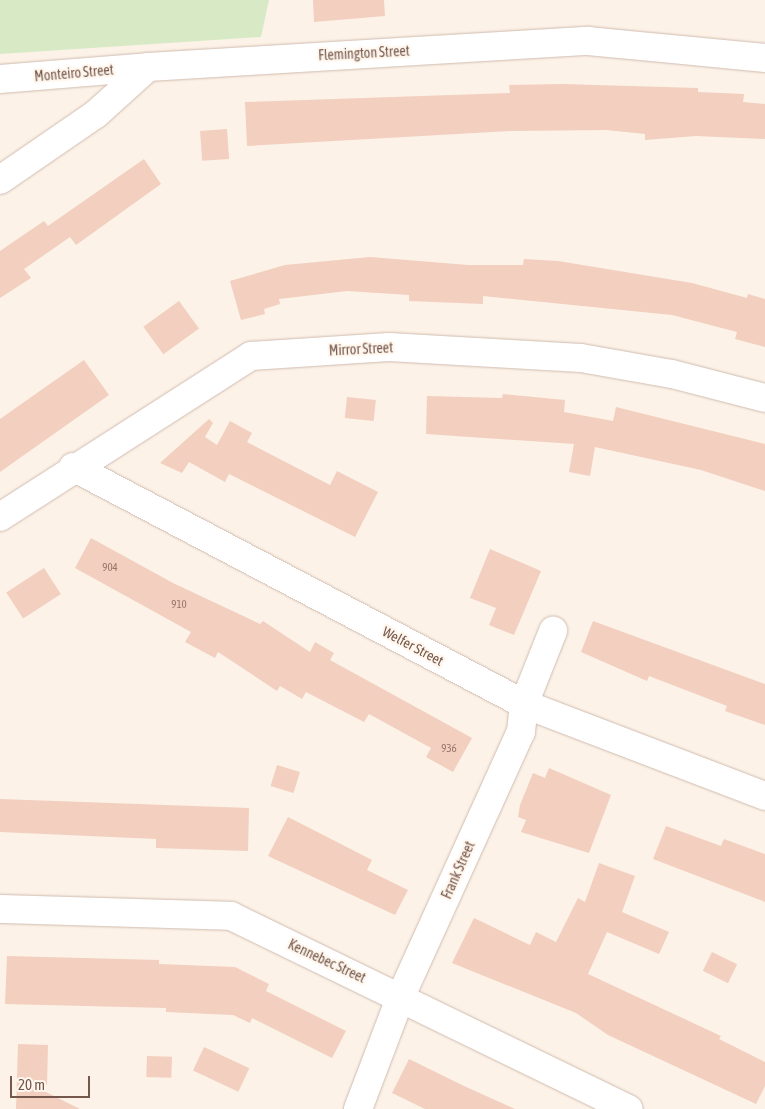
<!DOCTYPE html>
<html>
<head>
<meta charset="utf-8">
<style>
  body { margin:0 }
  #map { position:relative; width:765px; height:1109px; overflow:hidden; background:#fcf2e7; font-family:"Asap Condensed",sans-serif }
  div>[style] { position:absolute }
  .green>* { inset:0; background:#d7eac5 }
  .building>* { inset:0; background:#f2cfbf; transform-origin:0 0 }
  .roads { filter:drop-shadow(0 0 1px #d0bbaf) drop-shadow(0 0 1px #d0bbaf) }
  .minor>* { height:28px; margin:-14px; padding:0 14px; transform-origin:14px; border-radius:14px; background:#fff }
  span { translate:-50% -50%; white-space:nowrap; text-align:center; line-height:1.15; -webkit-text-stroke:4.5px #fff7ee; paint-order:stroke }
  .number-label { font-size:11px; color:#957568 }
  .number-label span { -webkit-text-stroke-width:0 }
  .street-label { font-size:14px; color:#76574b }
  .scale { position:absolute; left:10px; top:1076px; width:80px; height:22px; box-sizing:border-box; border:2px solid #76574b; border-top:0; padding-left:6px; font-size:15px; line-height:18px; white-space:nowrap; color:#76574b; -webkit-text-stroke:4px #fff7ee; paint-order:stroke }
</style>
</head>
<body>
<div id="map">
  <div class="green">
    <i style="clip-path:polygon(0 0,269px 0,261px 37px,0 54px)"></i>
  </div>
  <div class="building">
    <i style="clip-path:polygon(313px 0,384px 0,385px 16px,314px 22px)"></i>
    <i style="clip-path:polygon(562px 84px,698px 88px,698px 92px,744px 94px,743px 102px,765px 104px,765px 139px,696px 136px,645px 140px,645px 134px,606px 130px,511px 131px,247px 146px,245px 102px,510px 93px,509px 85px)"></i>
    <i style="left:227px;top:129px;width:30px;height:27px;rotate:86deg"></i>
    <i style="clip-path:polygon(144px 159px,161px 184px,76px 245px,70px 237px,24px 269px,31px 278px,0 298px,0 251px,44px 221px,48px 226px)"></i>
    <i style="clip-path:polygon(370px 257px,468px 265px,523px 265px,524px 259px,558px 261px,692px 283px,747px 298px,748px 294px,765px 299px,765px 347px,735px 339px,737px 332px,672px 315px,483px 296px,483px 304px,409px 301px,409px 295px,347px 291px,279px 299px,280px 304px,264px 309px,265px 314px,241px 320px,230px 281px,285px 265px)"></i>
    <i style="left:179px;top:301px;width:34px;height:44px;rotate:54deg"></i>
    <i style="clip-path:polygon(84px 360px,109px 395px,0 472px,0 419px)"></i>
    <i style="clip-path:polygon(503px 394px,565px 400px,564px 412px,613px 421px,616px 407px,765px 444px,765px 491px,701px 470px,595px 447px,590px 476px,569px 472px,574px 444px,426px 434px,427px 396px,502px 398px)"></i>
    <i style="left:347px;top:397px;width:29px;height:21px;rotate:6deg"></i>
    <i style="clip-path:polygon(209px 419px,213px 423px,205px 437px,217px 445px,230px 421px,252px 433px,247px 442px,330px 485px,337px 471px,378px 492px,355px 537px,229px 474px,225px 482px,189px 462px,182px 473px,160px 463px)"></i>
    <i style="clip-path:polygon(91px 538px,173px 583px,260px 624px,263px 621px,310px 652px,315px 642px,334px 653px,330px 660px,472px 738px,453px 772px,426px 757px,431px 748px,369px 714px,364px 722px,306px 692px,302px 699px,280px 686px,277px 691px,218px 652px,215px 658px,185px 642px,191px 632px,75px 568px)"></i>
    <i style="clip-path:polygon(490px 549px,541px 571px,514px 635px,489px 625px,496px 608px,470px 598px)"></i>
    <i style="left:44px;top:568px;width:31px;height:45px;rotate:57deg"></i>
    <i style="clip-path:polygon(593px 621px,765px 684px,765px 725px,725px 711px,727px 706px,649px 676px,647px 681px,581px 652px)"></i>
    <i style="left:277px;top:765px;width:24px;height:22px;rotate:17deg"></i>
    <i style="clip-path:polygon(549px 768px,611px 795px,589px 853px,521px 832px,526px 820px,518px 817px,520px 805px,533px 773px,545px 778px)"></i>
    <i style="clip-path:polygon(0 799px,249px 808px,248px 851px,156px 848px,156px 839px,0 832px)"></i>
    <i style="clip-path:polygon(288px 817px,372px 860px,367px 870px,408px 890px,395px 915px,268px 856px)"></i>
    <i style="clip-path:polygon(666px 826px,721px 846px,724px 839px,765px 854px,765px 902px,653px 859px)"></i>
    <i style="clip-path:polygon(599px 863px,635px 876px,622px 912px,669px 932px,659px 954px,607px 932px,588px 974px,721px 1036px,719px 1039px,765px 1062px,765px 1086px,756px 1104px,608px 1035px,576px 1013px,452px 963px,474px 918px,530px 945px,536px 932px,556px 942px,578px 898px,585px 902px)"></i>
    <i style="left:712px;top:952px;width:28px;height:21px;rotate:26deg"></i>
    <i style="clip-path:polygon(7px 956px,159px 960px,159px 964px,235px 967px,269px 984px,266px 991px,346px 1031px,332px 1058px,252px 1018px,250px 1023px,233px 1015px,166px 1012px,166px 1008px,5px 1004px)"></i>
    <i style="clip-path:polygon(18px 1044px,48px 1045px,47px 1085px,30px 1084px,80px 1109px,16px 1109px)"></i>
    <i style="left:204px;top:1047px;width:50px;height:26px;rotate:25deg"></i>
    <i style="left:147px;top:1056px;width:25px;height:21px;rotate:2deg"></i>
    <i style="clip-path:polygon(409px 1059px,464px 1086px,515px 1109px,425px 1109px,392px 1093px)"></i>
  </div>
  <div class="roads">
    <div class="minor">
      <i style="left:0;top:79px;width:148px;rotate:-4.6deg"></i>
      <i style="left:0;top:180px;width:116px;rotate:-34.5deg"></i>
      <i style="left:96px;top:114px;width:70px;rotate:-42.1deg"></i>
      <i style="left:148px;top:67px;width:441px;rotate:-3.4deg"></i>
      <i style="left:588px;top:41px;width:178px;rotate:5.5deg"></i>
      <i style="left:73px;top:467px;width:509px;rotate:27.72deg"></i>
      <i style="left:524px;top:704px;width:258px;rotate:20.9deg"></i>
      <i style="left:0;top:517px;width:298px;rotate:-32.7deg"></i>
      <i style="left:251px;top:356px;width:138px;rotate:-3.7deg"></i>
      <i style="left:389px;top:347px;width:192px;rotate:3.3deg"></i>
      <i style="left:581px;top:358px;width:92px;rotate:10deg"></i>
      <i style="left:672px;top:374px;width:96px;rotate:14.5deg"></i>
      <i style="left:0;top:909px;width:231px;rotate:1.7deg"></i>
      <i style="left:231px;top:916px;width:442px;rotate:25.9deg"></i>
      <i style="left:358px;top:1109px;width:121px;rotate:-69.2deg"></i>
      <i style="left:401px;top:996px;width:290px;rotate:-65.6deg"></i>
      <i style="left:521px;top:732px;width:28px;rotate:-84deg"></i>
      <i style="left:524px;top:704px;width:79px;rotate:-68.3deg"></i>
    </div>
  </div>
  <div class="number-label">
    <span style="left:110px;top:567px">904</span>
    <span style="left:179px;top:604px">910</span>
    <span style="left:449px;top:748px">936</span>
  </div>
  <div class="street-label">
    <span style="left:364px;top:53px;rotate:-3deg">Flemington Street</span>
    <span style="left:74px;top:73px;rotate:-5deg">Monteiro Street</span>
    <span style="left:361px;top:349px;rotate:-3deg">Mirror Street</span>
    <span style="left:413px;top:646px;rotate:28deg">Welfer Street</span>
    <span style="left:458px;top:870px;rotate:-66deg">Frank Street</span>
    <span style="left:327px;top:961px;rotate:25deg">Kennebec Street</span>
  </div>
  <div class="scale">20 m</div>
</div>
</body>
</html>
